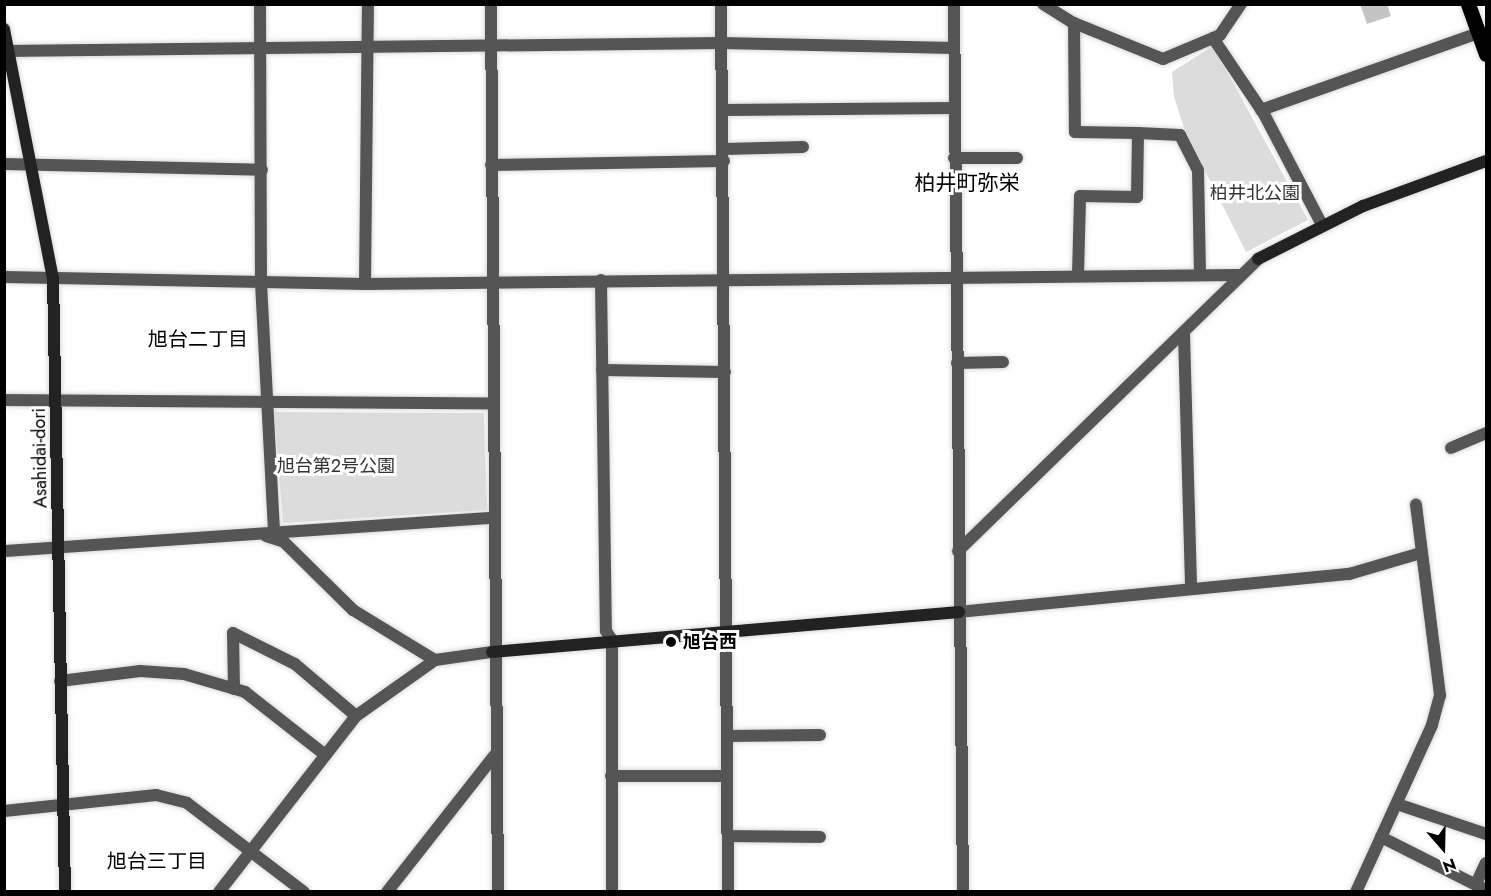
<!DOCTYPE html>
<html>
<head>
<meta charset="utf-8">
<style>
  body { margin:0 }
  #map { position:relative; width:1491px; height:896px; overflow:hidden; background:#fff; font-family:Jost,"Noto Sans JP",sans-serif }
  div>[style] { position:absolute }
  .green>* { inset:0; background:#dcdcdc }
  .building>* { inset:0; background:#c4c4c4 }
  .roads { filter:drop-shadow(0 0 2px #dbdbdb) drop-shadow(0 0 2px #dbdbdb) }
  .street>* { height:12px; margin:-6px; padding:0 6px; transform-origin:6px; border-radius:6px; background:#555 }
  .secondary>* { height:12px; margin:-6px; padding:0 6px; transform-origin:6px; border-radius:6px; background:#222 }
  .primary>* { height:15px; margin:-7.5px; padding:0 7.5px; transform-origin:7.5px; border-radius:7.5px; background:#000 }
  .dots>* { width:16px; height:16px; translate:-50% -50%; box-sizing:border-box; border:3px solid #fff; border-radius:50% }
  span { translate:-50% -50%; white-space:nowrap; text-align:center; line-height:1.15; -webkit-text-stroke:6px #fff; paint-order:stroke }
  .park-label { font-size:18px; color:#333 }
  .street-label { font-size:18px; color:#000 }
  .poi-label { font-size:18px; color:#000; font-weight:700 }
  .left { translate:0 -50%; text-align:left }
  .neighbourhood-label { font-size:20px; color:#000 }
  .quarter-label { font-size:21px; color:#000 }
  .frame { position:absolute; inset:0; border:6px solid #000; pointer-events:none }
  .north { position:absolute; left:1413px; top:818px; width:60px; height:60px; -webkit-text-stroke:4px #fff; paint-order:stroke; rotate:160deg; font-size:16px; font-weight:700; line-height:24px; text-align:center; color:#000 }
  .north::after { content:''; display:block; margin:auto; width:21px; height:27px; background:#000; clip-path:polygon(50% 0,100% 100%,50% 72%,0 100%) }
</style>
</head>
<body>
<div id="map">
  <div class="green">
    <i style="clip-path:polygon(1213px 46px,1308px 220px,1246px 252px,1185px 131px,1174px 97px,1172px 72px)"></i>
    <i style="clip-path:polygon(274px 412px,484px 413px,487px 510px,283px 523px)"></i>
  </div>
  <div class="building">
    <i style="clip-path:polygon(1360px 4px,1387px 4px,1391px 16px,1367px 24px)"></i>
  </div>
  <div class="roads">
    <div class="street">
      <i style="left:260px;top:4px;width:279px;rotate:89.8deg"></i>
      <i style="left:261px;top:283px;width:249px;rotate:87deg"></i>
      <i style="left:491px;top:4px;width:888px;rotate:89.55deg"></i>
      <i style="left:721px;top:4px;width:888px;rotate:89.55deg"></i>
      <i style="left:954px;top:4px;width:888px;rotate:89.42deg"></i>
      <i style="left:1043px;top:4px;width:36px;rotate:32deg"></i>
      <i style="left:1074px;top:23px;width:96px;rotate:22deg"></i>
      <i style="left:1163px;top:59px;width:62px;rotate:-22.8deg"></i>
      <i style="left:1220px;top:35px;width:37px;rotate:-56deg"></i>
      <i style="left:1074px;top:23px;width:109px;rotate:89.5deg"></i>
      <i style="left:1075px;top:132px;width:63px;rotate:0.9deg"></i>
      <i style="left:1213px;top:38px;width:92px;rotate:56.1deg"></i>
      <i style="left:1264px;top:114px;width:125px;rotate:62.4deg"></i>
      <i style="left:4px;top:51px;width:717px;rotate:-0.64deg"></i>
      <i style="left:721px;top:43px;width:233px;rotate:1.2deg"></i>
      <i style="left:723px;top:110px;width:230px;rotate:-0.5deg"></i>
      <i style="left:1261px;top:110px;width:231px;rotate:-19.5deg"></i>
      <i style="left:724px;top:149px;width:79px;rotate:-1.5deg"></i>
      <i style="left:954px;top:158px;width:63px"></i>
      <i style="left:4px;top:164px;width:258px;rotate:1.3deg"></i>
      <i style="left:491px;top:165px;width:233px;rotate:-1deg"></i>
      <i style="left:1078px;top:275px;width:79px;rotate:-88.5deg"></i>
      <i style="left:1080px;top:196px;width:57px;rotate:1deg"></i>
      <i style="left:1137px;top:197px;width:64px;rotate:-89.1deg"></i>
      <i style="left:1138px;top:133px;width:42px;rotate:2.7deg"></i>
      <i style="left:1180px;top:135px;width:39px;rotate:63deg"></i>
      <i style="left:1198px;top:170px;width:103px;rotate:88.9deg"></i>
      <i style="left:4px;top:277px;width:361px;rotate:1.1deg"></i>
      <i style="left:365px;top:284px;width:873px;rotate:-0.59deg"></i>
      <i style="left:601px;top:280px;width:351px;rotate:89.2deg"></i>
      <i style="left:606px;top:631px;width:11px;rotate:56deg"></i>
      <i style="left:612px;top:640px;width:252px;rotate:90deg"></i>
      <i style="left:365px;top:284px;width:280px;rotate:-89.4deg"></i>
      <i style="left:1184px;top:334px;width:255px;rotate:88.4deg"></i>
      <i style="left:957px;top:363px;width:46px;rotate:-1.2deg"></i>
      <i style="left:602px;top:370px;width:123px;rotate:0.9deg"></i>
      <i style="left:4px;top:400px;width:486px;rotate:0.4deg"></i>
      <i style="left:1451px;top:448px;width:38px;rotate:-23deg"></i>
      <i style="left:266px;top:536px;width:19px;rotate:18deg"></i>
      <i style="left:284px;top:542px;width:97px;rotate:44.6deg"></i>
      <i style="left:353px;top:610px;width:96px;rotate:31.4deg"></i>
      <i style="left:4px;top:551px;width:491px;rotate:-3.9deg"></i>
      <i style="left:958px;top:551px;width:419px;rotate:-44.2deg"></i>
      <i style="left:959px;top:612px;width:392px;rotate:-5.6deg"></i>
      <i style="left:1349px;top:574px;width:75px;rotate:-16.3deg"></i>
      <i style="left:60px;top:681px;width:81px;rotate:-7.1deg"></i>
      <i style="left:140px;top:671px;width:44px;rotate:3.9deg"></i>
      <i style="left:184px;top:674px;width:64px;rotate:16.4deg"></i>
      <i style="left:245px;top:692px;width:100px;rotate:38.1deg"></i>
      <i style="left:234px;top:689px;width:56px;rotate:-91deg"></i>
      <i style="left:233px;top:633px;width:69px;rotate:26.6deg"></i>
      <i style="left:295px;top:664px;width:80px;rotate:40.4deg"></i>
      <i style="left:727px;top:736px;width:93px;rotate:-0.6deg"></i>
      <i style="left:611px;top:776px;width:116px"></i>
      <i style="left:1397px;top:804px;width:94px;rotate:18.6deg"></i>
      <i style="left:4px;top:811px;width:153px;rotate:-6deg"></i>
      <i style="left:156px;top:795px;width:32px;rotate:14deg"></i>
      <i style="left:187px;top:803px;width:147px;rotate:37.3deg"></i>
      <i style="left:728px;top:836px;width:92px;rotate:0.6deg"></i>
      <i style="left:1381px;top:837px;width:118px;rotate:26.8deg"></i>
      <i style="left:1476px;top:884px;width:23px;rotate:-65deg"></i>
      <i style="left:219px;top:892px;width:223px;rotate:-52.1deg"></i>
      <i style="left:356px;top:716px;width:97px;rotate:-35.3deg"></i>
      <i style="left:435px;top:660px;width:58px;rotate:-8deg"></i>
      <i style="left:387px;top:892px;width:174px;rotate:-51.8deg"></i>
      <i style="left:1356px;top:892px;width:183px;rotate:-65.5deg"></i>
      <i style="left:1432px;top:725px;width:31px;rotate:-75deg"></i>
      <i style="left:1440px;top:695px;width:192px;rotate:-97.2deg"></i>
    </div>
    <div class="secondary">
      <i style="left:4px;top:29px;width:254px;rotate:78.9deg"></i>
      <i style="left:53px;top:278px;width:614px;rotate:88.88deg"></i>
      <i style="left:1258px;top:259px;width:118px;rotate:-26.8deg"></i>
      <i style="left:1363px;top:206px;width:131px;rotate:-20.1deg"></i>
      <i style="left:492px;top:652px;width:469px;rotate:-4.9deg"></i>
    </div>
    <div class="primary">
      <i style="left:1468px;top:4px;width:53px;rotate:70.2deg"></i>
    </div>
  </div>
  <div class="dots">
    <i style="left:671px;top:642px;background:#000"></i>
  </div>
  <div class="park-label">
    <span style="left:1255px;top:193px">柏井北公園</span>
    <span style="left:336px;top:466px">旭台第2号公園</span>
  </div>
  <div class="street-label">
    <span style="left:40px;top:458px;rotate:-91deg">Asahidai-dori</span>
  </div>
  <div class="poi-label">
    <span class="left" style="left:683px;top:642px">旭台西</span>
  </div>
  <div class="neighbourhood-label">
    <span style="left:198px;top:339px">旭台二丁目</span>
    <span style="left:157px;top:861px">旭台三丁目</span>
  </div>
  <div class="quarter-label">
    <span style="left:967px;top:183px">柏井町弥栄</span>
  </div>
  <div class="frame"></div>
  <div class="north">N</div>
</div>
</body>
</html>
